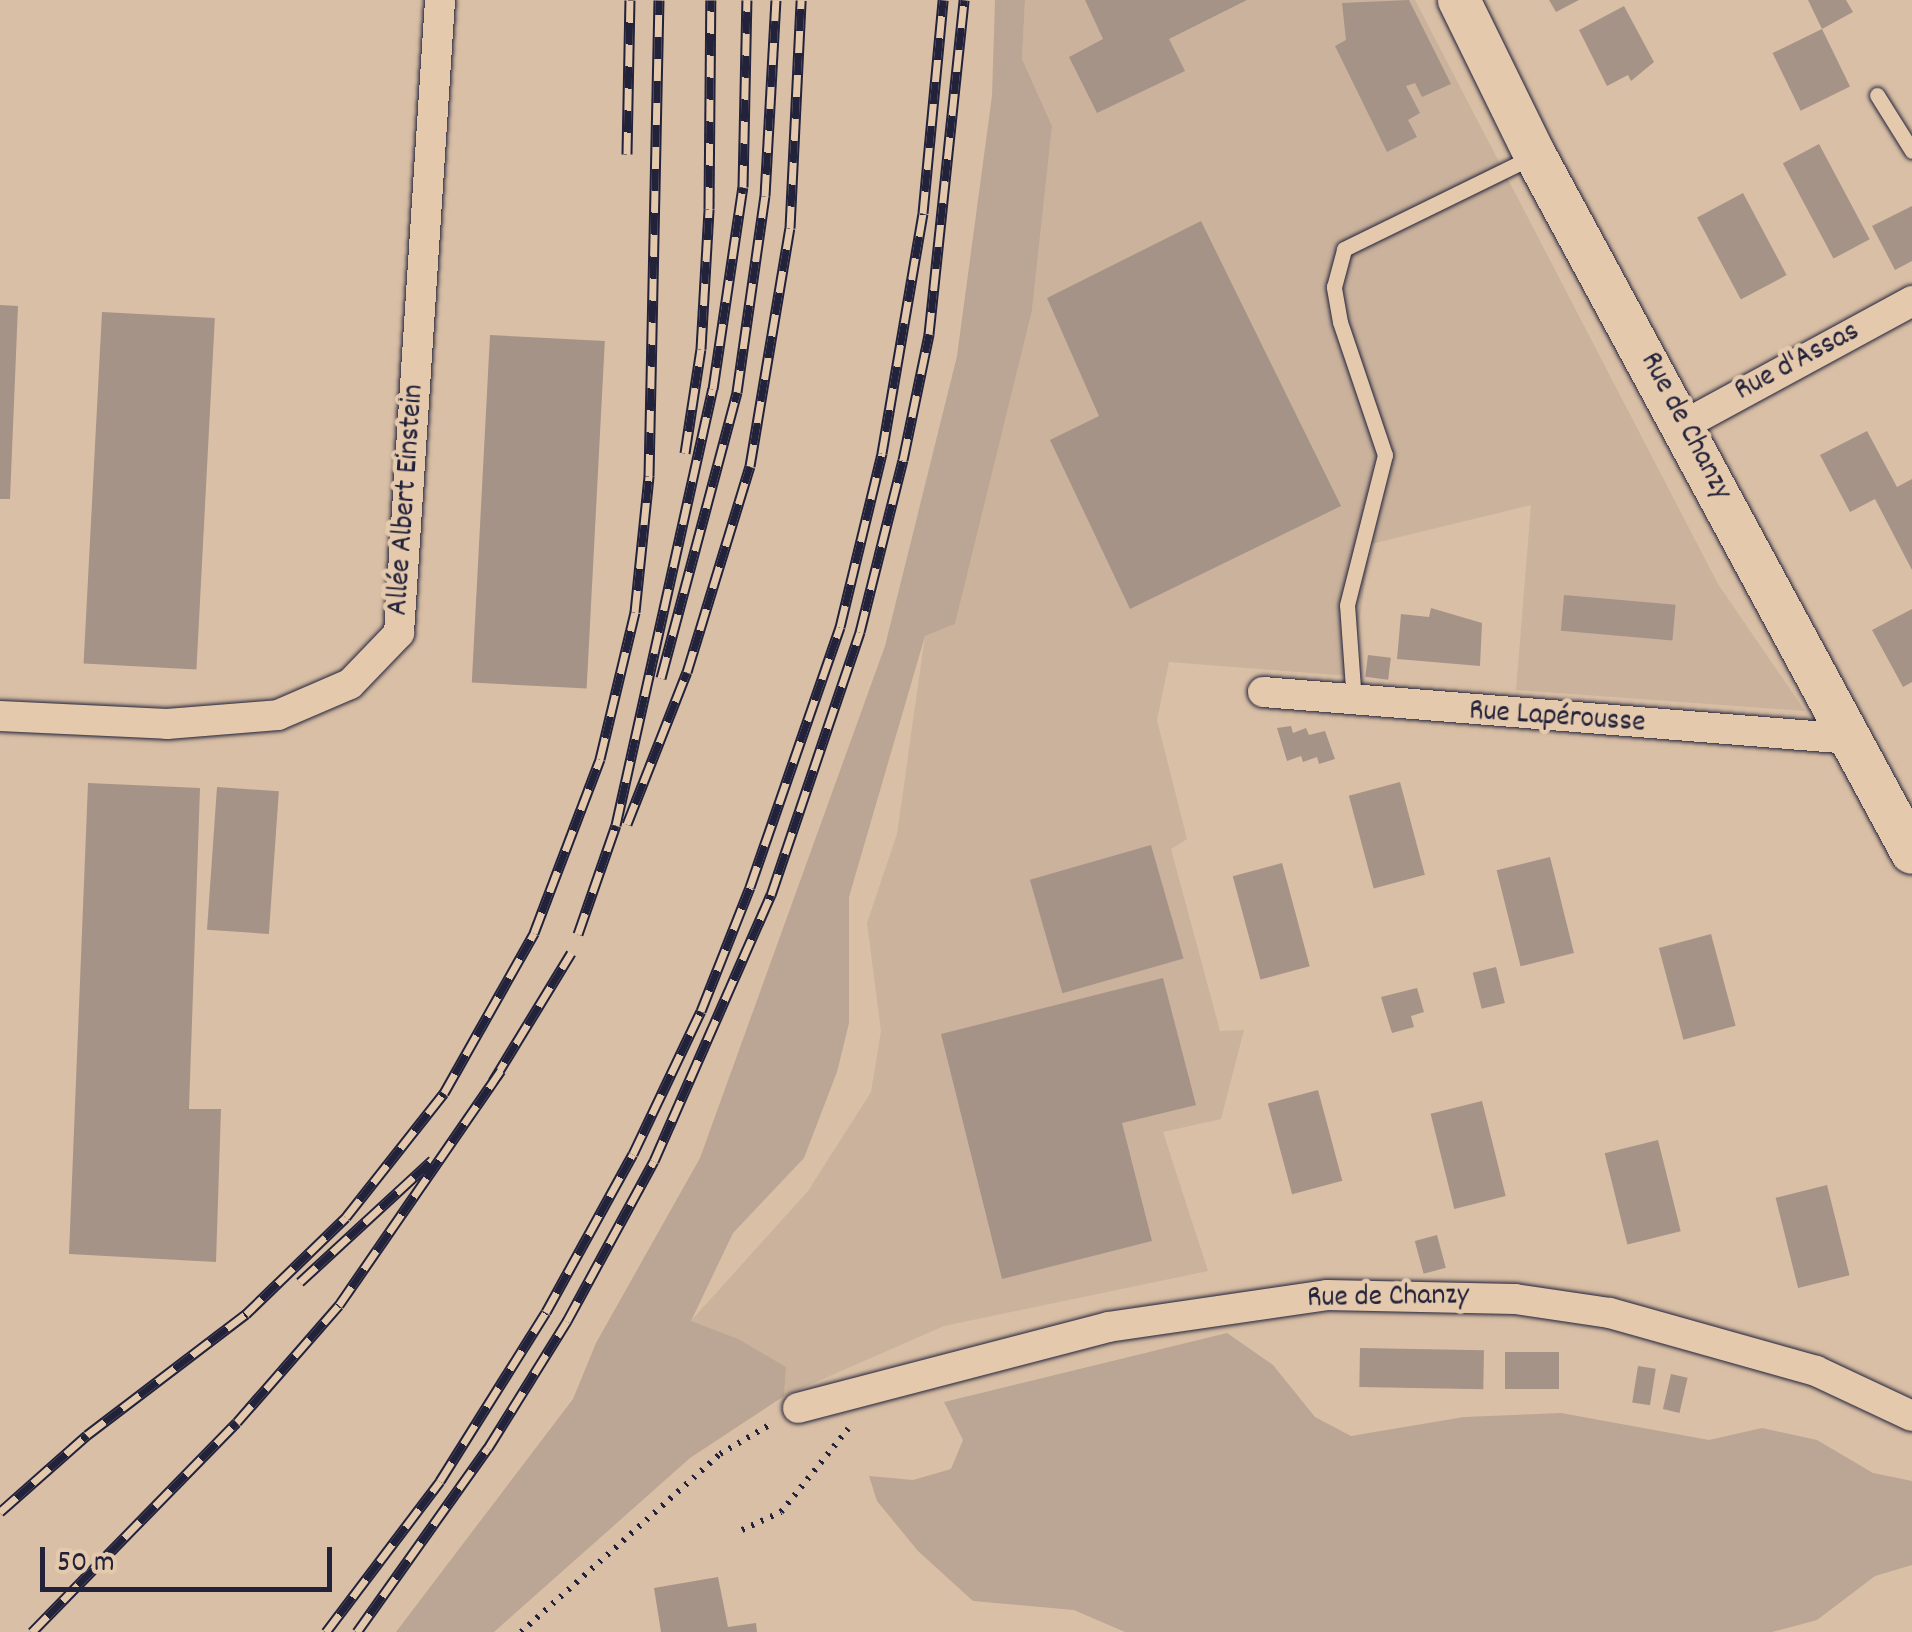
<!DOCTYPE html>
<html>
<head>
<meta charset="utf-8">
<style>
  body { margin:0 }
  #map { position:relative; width:1912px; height:1632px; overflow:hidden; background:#d9bfa5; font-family:Dekko,sans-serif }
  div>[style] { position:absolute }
  .built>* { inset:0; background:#cab29c }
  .green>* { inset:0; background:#bba594 }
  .building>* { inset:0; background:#a69387; transform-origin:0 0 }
  .path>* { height:6px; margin-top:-3px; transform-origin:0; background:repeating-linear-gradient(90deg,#22223b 0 2.5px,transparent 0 10.5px) }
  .roads { filter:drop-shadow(0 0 2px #22223b) drop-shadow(0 0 2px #22223b) }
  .service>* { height:15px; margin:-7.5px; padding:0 7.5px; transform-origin:7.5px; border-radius:7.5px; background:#e5c9ac }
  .minor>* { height:30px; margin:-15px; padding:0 15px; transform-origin:15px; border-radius:15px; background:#e5c9ac }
  .secondary>* { height:42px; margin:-21px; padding:0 21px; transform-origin:21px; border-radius:21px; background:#e5c9ac }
  .rail>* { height:11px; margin-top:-5.5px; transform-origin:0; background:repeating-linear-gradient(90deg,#e5c9ac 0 22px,#22223b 0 44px); box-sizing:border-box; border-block:2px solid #22223b }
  span { translate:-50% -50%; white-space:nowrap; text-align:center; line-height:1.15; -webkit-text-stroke:9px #e5c9ac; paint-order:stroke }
  .street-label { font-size:30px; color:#22223b }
  .scale { position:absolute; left:40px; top:1547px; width:292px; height:45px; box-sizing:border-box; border:5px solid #22223b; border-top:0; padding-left:12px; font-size:30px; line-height:35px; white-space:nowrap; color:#22223b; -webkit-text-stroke:8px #e5c9ac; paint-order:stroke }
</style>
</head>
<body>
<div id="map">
  <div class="built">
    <i style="clip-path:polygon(1025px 0,1415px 0,1718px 584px,1805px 711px,1516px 690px,1531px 505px,1371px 544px,1351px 676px,1169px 662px,1157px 720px,1187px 839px,1171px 849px,1220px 1031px,1244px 1030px,1221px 1119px,1163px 1132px,1208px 1271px,944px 1326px,784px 1396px,786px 1367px,690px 1322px,808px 1191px,871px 1092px,881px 1031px,867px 923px,897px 834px,925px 636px,955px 624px,1032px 309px,1052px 126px,1022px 59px)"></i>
  </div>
  <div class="green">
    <i style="clip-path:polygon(995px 0,1025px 0,1022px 59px,1052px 126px,1032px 310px,955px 624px,925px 636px,849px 897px,849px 1023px,837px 1072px,804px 1158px,733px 1233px,691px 1321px,738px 1339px,786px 1367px,784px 1396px,690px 1458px,494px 1632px,396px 1632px,573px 1399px,596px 1343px,700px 1158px,885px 646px,957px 356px,992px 96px)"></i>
    <i style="clip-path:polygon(1227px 1333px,1273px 1365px,1315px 1417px,1351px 1436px,1464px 1417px,1561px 1413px,1709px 1440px,1762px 1428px,1817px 1440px,1873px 1473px,1912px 1481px,1912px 1565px,1875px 1576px,1817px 1620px,1772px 1632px,1125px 1632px,1074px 1610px,973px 1601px,918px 1551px,877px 1501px,869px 1476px,913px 1480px,951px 1469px,963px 1440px,944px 1402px)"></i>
  </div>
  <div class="building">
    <i style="clip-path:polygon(1085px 0,1247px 0,1169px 39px,1185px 71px,1097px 113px,1069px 57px,1103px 39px)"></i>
    <i style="clip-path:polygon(1409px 0,1451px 84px,1422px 97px,1415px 83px,1406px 86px,1420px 113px,1408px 120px,1417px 137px,1387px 152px,1335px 46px,1346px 40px,1342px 3px)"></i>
    <i style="clip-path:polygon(1549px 0,1579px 0,1556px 12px)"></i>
    <i style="clip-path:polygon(1808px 0,1846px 0,1853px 12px,1822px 29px)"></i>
    <i style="clip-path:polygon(1624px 6px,1654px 62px,1631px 81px,1628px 75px,1607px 86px,1579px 30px)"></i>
    <i style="left:1822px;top:29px;width:64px;height:55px;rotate:64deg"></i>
    <i style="left:1819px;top:144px;width:108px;height:41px;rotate:62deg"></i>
    <i style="left:1743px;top:193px;width:93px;height:52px;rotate:62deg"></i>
    <i style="clip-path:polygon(1912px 206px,1912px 261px,1895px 270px,1872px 226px)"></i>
    <i style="clip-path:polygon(1201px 221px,1341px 506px,1130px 609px,1050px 440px,1099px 416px,1047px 298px)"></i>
    <i style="clip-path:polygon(0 305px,18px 306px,10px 499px,0 499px)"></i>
    <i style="left:102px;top:312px;width:113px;height:352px;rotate:3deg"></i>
    <i style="left:490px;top:335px;width:115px;height:348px;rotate:3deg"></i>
    <i style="clip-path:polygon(1867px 431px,1897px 487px,1912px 479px,1912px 570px,1875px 499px,1850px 512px,1820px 455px)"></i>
    <i style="left:1564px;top:595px;width:112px;height:36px;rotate:5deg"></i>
    <i style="clip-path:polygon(1431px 608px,1482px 623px,1480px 666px,1397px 659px,1401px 614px,1429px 617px)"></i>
    <i style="clip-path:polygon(1912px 609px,1912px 682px,1903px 687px,1872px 630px)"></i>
    <i style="left:1368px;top:655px;width:23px;height:22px;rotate:7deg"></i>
    <i style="clip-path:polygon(1291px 726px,1293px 733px,1306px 728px,1309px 735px,1325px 731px,1335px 759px,1319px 764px,1317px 757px,1303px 762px,1301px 756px,1287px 761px,1277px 728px)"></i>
    <i style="left:1400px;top:782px;width:96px;height:53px;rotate:75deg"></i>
    <i style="clip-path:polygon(88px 783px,200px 788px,189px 1109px,221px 1109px,216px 1262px,69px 1254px)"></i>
    <i style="left:217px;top:787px;width:62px;height:143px;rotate:4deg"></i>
    <i style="left:1151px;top:845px;width:118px;height:126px;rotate:74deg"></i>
    <i style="left:1550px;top:857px;width:99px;height:55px;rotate:76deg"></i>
    <i style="left:1282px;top:863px;width:107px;height:51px;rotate:75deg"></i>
    <i style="left:1711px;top:934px;width:95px;height:54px;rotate:75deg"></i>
    <i style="left:1496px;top:967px;width:37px;height:24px;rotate:76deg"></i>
    <i style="clip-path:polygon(1163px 978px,1196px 1105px,1122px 1123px,1152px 1241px,1002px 1279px,941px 1034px)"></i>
    <i style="clip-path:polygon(1417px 988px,1424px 1012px,1411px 1016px,1414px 1027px,1392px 1033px,1381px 997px)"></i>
    <i style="left:1318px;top:1090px;width:94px;height:52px;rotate:75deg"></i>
    <i style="left:1482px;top:1101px;width:98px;height:53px;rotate:76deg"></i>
    <i style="left:1658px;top:1140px;width:94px;height:55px;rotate:76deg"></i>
    <i style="left:1827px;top:1185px;width:93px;height:53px;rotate:76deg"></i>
    <i style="left:1437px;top:1235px;width:34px;height:23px;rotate:75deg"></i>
    <i style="left:1360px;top:1348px;width:124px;height:39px;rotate:1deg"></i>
    <i style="left:1505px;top:1352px;width:54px;height:37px"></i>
    <i style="left:1638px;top:1366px;width:18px;height:37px;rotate:9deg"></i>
    <i style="left:1671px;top:1374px;width:17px;height:36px;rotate:13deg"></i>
    <i style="clip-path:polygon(718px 1577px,728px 1627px,756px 1623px,757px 1632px,661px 1632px,654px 1588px)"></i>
  </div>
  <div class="path">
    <i style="left:742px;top:1530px;width:43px;rotate:-24.8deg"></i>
    <i style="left:781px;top:1512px;width:107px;rotate:-51.1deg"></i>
    <i style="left:521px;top:1632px;width:267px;rotate:-41.8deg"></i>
    <i style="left:720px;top:1454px;width:59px;rotate:-30.5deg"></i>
  </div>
  <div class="roads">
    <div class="service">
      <i style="left:1877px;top:95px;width:66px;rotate:58deg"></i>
      <i style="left:1354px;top:702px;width:97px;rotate:-94.1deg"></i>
      <i style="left:1347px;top:605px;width:155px;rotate:-75.8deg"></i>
      <i style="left:1385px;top:455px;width:140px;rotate:-108.7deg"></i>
      <i style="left:1340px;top:322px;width:36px;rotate:-100deg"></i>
      <i style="left:1334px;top:287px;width:39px;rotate:-75deg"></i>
      <i style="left:1344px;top:249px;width:209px;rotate:-26.1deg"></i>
    </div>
    <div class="minor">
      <i style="left:1684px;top:425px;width:260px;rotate:-28.5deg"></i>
      <i style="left:1263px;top:692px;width:590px;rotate:4.57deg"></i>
      <i style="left:0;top:716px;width:167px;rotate:2.7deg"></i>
      <i style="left:167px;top:724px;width:111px;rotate:-4.6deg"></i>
      <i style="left:278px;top:715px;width:78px;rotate:-23.3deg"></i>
      <i style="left:350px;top:684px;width:71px;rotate:-46.1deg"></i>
      <i style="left:399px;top:633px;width:634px;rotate:-86.29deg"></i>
      <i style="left:798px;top:1408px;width:320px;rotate:-14.6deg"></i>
      <i style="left:1108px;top:1327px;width:221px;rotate:-8.3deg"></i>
      <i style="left:1327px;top:1295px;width:188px;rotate:1.2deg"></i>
      <i style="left:1515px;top:1299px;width:96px;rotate:8.4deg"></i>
      <i style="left:1610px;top:1313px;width:214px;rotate:15.7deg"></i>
      <i style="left:1816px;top:1371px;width:106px;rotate:25.1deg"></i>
    </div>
    <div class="secondary">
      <i style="left:1459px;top:0;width:173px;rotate:63.9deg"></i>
      <i style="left:1535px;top:155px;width:793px;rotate:61.63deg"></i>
    </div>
  </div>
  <div class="rail">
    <i style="left:627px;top:154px;width:154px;rotate:-88.9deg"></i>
    <i style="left:685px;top:453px;width:105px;rotate:-81.3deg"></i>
    <i style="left:701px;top:349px;width:140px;rotate:-86.7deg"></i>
    <i style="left:709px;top:209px;width:209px;rotate:-89.5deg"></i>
    <i style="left:661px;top:678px;width:296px;rotate:-75.1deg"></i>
    <i style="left:737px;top:392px;width:198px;rotate:-81.9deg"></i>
    <i style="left:765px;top:196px;width:196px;rotate:-86.8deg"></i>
    <i style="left:627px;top:824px;width:163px;rotate:-68.5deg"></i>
    <i style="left:687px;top:672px;width:215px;rotate:-73deg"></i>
    <i style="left:750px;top:466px;width:241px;rotate:-80.5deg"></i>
    <i style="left:790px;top:228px;width:228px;rotate:-87.2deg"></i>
    <i style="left:578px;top:934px;width:115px;rotate:-70.8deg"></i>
    <i style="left:616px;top:825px;width:447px;rotate:-77.5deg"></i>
    <i style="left:713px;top:389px;width:204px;rotate:-81.6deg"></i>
    <i style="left:743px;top:187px;width:187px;rotate:-88.8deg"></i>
    <i style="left:493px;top:1081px;width:150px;rotate:-58.6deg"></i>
    <i style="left:300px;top:1282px;width:180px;rotate:-42.7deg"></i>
    <i style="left:0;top:1512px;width:116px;rotate:-41.5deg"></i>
    <i style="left:87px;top:1435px;width:200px;rotate:-37.3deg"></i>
    <i style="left:246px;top:1314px;width:139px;rotate:-44.1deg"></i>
    <i style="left:346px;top:1217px;width:158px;rotate:-51.7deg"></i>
    <i style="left:444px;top:1093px;width:184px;rotate:-60.6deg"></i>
    <i style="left:534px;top:933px;width:186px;rotate:-69.2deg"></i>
    <i style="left:600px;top:759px;width:151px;rotate:-76.6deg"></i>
    <i style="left:635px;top:612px;width:137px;rotate:-84.1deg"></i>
    <i style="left:649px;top:476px;width:476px;rotate:-88.8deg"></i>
    <i style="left:32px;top:1632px;width:293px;rotate:-45.7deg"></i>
    <i style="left:237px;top:1422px;width:155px;rotate:-48.9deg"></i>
    <i style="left:339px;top:1305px;width:285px;rotate:-55.4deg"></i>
    <i style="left:326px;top:1632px;width:189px;rotate:-52.9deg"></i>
    <i style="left:440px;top:1481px;width:199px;rotate:-57.9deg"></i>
    <i style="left:546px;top:1312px;width:180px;rotate:-61.2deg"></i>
    <i style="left:633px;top:1154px;width:158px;rotate:-64.6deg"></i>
    <i style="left:701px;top:1011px;width:133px;rotate:-68.4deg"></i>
    <i style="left:750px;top:887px;width:275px;rotate:-70.9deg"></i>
    <i style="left:840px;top:627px;width:179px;rotate:-76.4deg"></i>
    <i style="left:882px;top:453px;width:243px;rotate:-80.3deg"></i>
    <i style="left:923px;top:213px;width:214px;rotate:-84.6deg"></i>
    <i style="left:357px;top:1632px;width:226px;rotate:-54.6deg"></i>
    <i style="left:488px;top:1448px;width:150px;rotate:-58.1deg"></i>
    <i style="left:567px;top:1321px;width:182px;rotate:-61.5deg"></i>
    <i style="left:654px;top:1161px;width:291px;rotate:-66.3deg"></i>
    <i style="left:771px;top:895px;width:278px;rotate:-71.3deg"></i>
    <i style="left:860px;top:632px;width:177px;rotate:-76deg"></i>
    <i style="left:903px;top:460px;width:129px;rotate:-78.3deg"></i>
    <i style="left:929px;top:334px;width:336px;rotate:-84deg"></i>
  </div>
  <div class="street-label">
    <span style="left:1798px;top:363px;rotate:-28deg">Rue d'Assas</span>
    <span style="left:1684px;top:427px;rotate:62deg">Rue de Chanzy</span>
    <span style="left:408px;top:500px;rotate:-86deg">Allée Albert Einstein</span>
    <span style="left:1557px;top:719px;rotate:4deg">Rue Lapérousse</span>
    <span style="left:1388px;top:1299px;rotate:-1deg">Rue de Chanzy</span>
  </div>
  <div class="scale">50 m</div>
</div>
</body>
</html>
